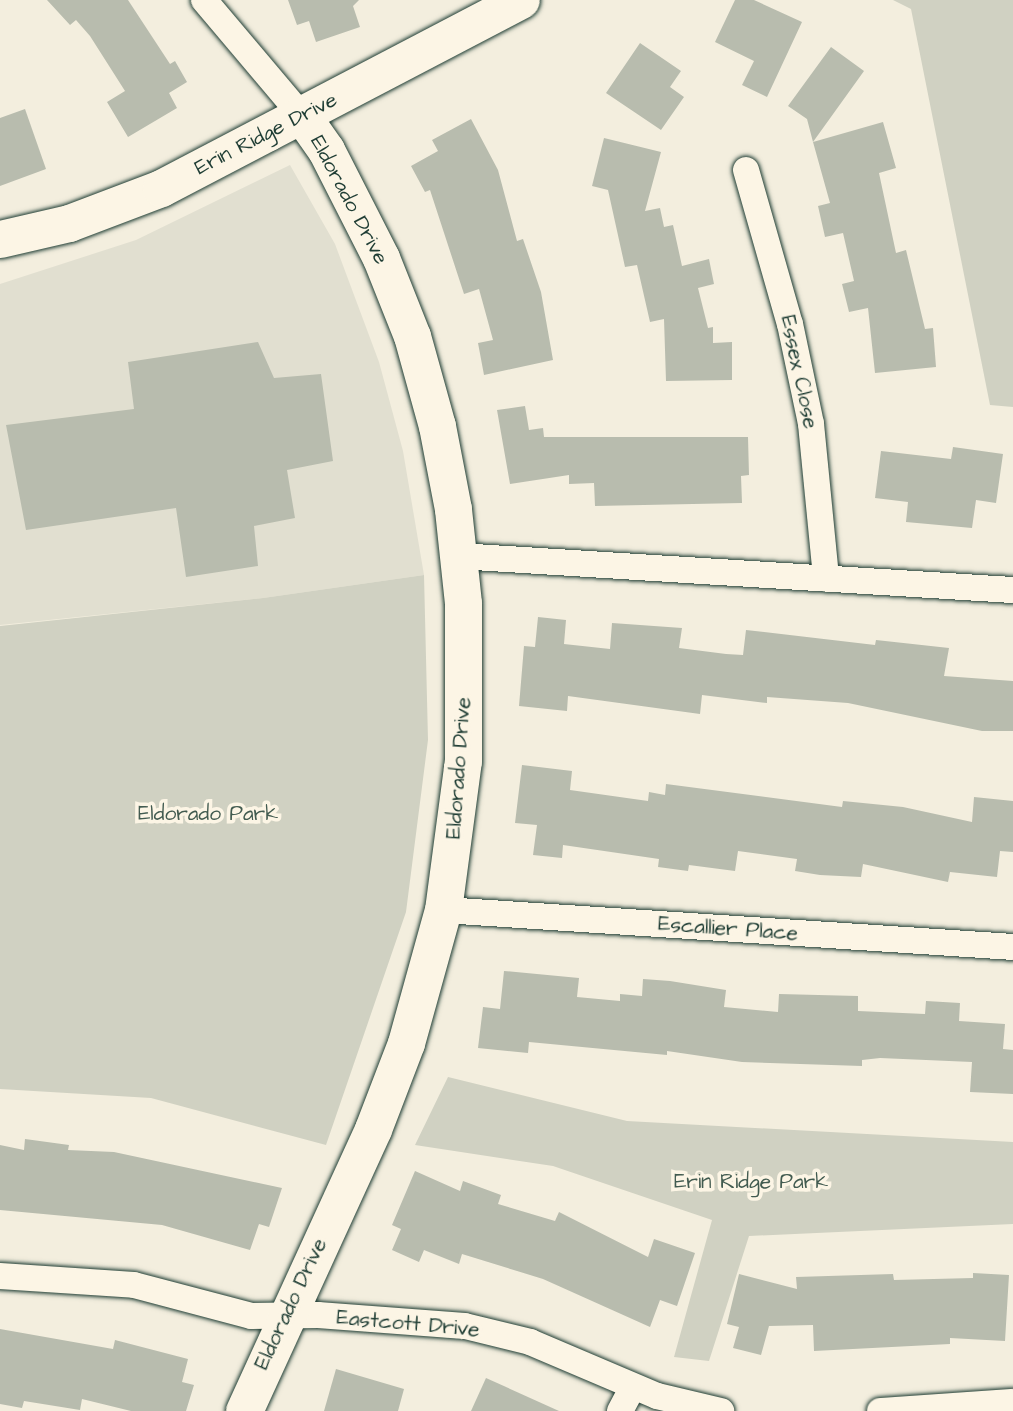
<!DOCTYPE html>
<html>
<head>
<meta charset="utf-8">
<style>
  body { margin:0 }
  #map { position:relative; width:1013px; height:1411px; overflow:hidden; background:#f3eede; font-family:"Architects Daughter",sans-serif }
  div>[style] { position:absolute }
  .built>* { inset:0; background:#e1dfd0 }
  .green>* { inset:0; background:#d0d1c2 }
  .building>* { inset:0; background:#b8bcae }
  .roads { filter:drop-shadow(0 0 2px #1f3d34) drop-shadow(0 0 2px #1f3d34) }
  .street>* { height:26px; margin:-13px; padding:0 13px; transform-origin:13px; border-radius:13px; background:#fcf5e5 }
  .secondary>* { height:37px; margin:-18.5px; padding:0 18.5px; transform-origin:18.5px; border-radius:18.5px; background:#fcf5e5 }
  span { translate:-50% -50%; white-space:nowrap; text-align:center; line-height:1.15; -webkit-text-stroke:7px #fcf5e5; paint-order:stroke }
  .street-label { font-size:21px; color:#1f3d34 }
  .park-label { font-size:21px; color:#425b50 }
</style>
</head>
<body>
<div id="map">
  <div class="built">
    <i style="clip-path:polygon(290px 165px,335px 244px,379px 362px,403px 451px,424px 575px,263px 598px,0 625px,0 284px,136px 240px)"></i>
  </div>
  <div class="green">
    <i style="clip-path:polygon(893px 0,1013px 0,1013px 407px,990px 405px,911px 9px)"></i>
    <i style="clip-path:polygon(424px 575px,428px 740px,406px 912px,326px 1145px,151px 1098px,0 1089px,0 626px,263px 598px)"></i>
    <i style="clip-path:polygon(448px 1077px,627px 1121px,1013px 1142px,1013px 1224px,749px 1236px,709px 1361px,674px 1357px,712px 1220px,553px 1166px,415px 1145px)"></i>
  </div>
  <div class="building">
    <i style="clip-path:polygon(47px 0,128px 0,170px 64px,175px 61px,187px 82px,169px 93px,177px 108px,128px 137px,107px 102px,125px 91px,90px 36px,76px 20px,70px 25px)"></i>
    <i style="clip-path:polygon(288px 0,359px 0,353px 6px,360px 27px,316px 42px,309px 21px,297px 25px)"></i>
    <i style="clip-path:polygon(735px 0,754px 0,802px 22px,767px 97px,742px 85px,754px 61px,715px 42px)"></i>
    <i style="clip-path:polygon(640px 43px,681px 71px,670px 87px,684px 97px,661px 130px,606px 93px)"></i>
    <i style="clip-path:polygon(831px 47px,864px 71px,813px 142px,807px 119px,788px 106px)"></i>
    <i style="clip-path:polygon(25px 109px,46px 169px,0 186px,0 118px)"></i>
    <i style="clip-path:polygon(471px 119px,498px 170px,517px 241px,523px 239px,541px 292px,553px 360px,484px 375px,478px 343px,493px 340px,479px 289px,464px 294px,430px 190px,425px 192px,411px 166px,438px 151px,432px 140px)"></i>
    <i style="clip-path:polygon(883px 122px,896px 168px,879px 173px,896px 253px,906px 250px,925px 329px,933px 328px,936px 367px,875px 373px,868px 308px,849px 312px,842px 284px,854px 281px,843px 233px,825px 237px,818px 206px,830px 203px,813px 142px)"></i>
    <i style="clip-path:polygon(604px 138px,661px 152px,645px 211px,660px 208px,664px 227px,673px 225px,682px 266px,709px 259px,714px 284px,698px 288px,708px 328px,713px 327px,713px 343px,732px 342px,732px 380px,666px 381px,664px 319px,650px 322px,637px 265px,625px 267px,608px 190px,592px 186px)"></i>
    <i style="clip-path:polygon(258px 342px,274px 378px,321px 374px,333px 461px,287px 470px,295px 518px,254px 526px,258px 566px,186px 577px,176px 508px,26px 530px,6px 425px,134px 409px,128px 362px)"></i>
    <i style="clip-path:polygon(525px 406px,529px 430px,543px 428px,544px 437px,748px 437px,749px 475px,741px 476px,742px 503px,595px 506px,594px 483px,569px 484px,569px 475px,510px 484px,497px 410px)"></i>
    <i style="clip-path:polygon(953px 447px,1003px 454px,996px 503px,976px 500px,972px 528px,906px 522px,908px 502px,875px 498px,881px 451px,951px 459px)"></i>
    <i style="clip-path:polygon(538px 617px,566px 620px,564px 644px,610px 649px,612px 623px,682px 628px,679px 648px,726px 654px,743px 655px,746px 630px,875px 645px,876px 640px,949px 648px,944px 676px,1013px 681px,1013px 731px,982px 731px,848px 703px,767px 697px,767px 703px,702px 695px,700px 714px,568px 696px,567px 711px,519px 706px,524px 646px,535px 647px)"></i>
    <i style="clip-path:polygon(522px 765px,572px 771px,570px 790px,648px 801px,649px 792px,665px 795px,666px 784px,842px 807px,843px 801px,903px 807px,972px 822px,974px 797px,1013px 801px,1013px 852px,1000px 851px,997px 877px,950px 872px,948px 882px,863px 864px,861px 877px,820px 875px,795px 871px,797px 859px,738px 851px,735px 871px,689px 865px,688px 871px,658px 867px,659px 859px,563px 845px,562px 858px,533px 855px,537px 825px,515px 823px)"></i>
    <i style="clip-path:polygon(504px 971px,579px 978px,577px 997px,620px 1001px,620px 994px,642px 996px,643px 979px,670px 981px,726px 990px,724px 1007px,778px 1012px,779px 994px,858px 996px,858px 1011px,925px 1014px,926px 1001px,960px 1003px,959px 1021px,1005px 1024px,1003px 1049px,1013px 1050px,1013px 1094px,970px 1092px,972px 1062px,880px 1058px,862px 1060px,862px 1066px,742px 1062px,667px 1051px,667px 1055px,529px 1042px,528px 1053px,478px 1048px,483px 1007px,500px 1009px)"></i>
    <i style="clip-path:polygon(25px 1139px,69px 1145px,68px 1150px,114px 1152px,282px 1188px,269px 1227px,259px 1224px,250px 1250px,162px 1225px,0 1210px,0 1145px,24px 1150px)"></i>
    <i style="clip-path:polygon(415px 1171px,460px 1191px,463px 1181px,501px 1195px,498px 1204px,555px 1221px,559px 1212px,648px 1257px,654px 1239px,695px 1253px,677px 1306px,660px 1300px,650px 1327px,543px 1279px,462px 1254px,459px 1264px,424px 1250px,419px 1262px,392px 1250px,401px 1229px,392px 1225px)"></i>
    <i style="clip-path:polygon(973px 1273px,1009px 1275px,1005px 1341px,950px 1338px,950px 1344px,814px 1351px,813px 1325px,769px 1326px,761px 1355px,733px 1348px,739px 1327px,727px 1324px,739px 1274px,797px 1289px,796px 1277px,893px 1274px,894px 1280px,973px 1278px)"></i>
    <i style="clip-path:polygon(0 1329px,113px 1349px,115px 1340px,188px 1359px,182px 1382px,194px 1385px,186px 1411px,131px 1411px,82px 1399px,80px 1410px,24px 1401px,22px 1408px,0 1404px)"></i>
    <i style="clip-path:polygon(336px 1369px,404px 1389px,398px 1411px,324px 1411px)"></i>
    <i style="clip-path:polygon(486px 1378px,559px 1411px,471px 1411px)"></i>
  </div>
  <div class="roads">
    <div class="street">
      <i style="left:204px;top:0;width:152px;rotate:49.8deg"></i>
      <i style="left:746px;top:170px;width:160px;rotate:74.1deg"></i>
      <i style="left:790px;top:324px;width:102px;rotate:78.1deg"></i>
      <i style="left:811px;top:424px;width:155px;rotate:84.4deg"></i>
      <i style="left:458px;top:556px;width:556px;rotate:3.51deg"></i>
      <i style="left:443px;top:910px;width:571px;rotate:3.71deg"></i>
      <i style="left:0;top:1276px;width:134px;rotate:3.8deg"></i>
      <i style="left:134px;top:1285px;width:121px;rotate:14.8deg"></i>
      <i style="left:251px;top:1316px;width:67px;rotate:-0.9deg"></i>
      <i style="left:318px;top:1315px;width:147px;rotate:4.3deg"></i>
      <i style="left:465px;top:1326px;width:67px;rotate:13.8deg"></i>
      <i style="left:530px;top:1342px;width:138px;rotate:23deg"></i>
      <i style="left:657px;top:1396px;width:66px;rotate:13.2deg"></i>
      <i style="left:620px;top:1411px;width:26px;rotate:-62deg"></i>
      <i style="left:880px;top:1411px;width:133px;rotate:-3.9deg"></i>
    </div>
    <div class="secondary">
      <i style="left:0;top:239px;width:71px;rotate:-13.1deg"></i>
      <i style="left:69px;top:223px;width:98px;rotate:-20.8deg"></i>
      <i style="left:161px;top:188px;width:406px;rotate:-27.6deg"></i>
      <i style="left:244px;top:1411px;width:310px;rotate:-65.4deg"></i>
      <i style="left:373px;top:1129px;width:92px;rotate:-69deg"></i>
      <i style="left:406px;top:1043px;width:138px;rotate:-74.5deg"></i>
      <i style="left:443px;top:910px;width:150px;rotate:-82.4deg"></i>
      <i style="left:463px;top:761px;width:158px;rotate:-90deg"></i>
      <i style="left:463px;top:603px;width:95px;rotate:-96.1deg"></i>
      <i style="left:453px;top:509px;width:85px;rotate:-100.9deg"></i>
      <i style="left:437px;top:426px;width:93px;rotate:-105.5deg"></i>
      <i style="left:412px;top:336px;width:84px;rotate:-111.7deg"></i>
      <i style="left:381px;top:258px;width:121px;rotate:-117deg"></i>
      <i style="left:326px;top:150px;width:42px;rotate:-125.2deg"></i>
    </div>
  </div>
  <div class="street-label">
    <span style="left:266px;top:134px;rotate:-27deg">Erin Ridge Drive</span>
    <span style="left:349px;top:200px;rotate:62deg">Eldorado Drive</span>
    <span style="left:799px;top:372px;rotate:78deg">Essex Close</span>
    <span style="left:459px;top:768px;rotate:-86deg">Eldorado Drive</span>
    <span style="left:728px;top:929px;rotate:4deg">Escallier Place</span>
    <span style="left:291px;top:1304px;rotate:-65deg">Eldorado Drive</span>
    <span style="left:408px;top:1324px;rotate:5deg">Eastcott Drive</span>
  </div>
  <div class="park-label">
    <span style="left:208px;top:814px">Eldorado Park</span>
    <span style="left:751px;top:1182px">Erin Ridge Park</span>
  </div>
</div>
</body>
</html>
